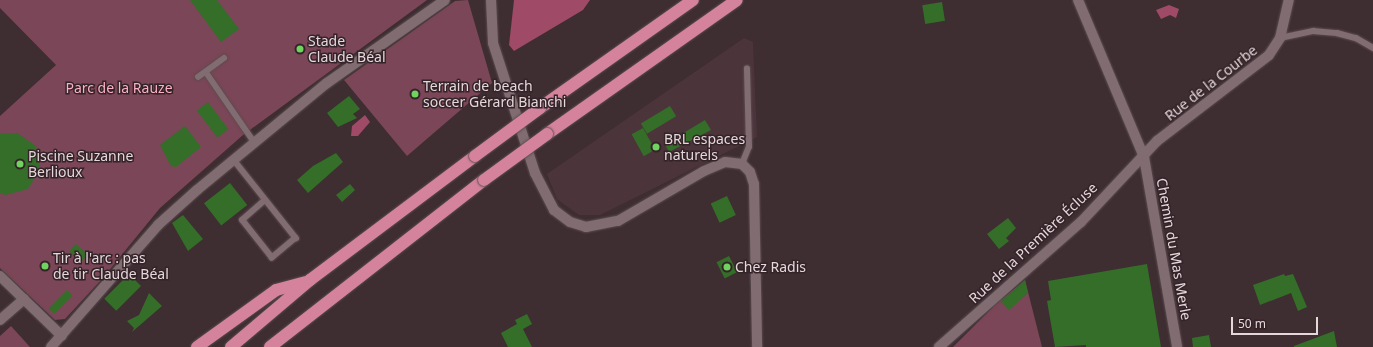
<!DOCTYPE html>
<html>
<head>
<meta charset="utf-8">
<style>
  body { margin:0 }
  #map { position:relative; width:1373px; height:347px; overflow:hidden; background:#3e2d31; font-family:"Noto Sans",sans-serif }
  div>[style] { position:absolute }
  .built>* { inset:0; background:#4c343b }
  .green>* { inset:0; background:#7b4657 }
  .water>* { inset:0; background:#9f4a67 }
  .building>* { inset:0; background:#346e29; transform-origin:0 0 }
  .roads { filter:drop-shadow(0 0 1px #5a4c4f) drop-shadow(0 0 1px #5a4c4f) }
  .lane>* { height:5.5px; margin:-2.75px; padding:0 2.75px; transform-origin:2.75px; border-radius:2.75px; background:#806c71 }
  .street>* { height:10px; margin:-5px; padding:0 5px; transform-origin:5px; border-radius:5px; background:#806c71 }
  .highway>* { height:12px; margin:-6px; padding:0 6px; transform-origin:6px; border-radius:6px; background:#d5839c }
  .bridges { filter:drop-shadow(0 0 1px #5a4c4f) drop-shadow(0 0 1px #5a4c4f) }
  .highway-bridge>* { height:12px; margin:-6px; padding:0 6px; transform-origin:6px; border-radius:6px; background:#d5839c }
  .dots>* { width:11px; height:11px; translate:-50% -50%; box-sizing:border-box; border:2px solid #342328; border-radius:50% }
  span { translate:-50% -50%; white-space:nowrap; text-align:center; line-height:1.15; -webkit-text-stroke:3px #342328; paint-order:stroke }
  .poi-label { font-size:14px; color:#e4d8db }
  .left { translate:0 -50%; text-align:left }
  .street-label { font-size:14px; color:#e4d8db }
  .park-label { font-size:14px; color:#fab1c6 }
  .scale { position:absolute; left:1231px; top:317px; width:87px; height:18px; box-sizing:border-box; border:2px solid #e4d8db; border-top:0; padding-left:5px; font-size:12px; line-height:14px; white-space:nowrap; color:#e4d8db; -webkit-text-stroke:3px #342328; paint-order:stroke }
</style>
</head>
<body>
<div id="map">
  <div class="built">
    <i style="clip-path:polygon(744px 38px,753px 42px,757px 137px,600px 215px,579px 215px,557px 199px,547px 174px)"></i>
  </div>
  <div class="green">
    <i style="clip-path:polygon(0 0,427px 0,243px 135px,160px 208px,102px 279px,65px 319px,55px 320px,0 268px,0 116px,56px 65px,0 8px)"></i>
    <i style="clip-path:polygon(468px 0,492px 83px,407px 156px,344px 80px,455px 1px)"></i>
    <i style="clip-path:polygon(1025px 280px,1042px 347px,953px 347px,996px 304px)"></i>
    <i style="clip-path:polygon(11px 326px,30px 347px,0 347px,0 336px)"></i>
  </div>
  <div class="water">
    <i style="clip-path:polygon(514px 0,590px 0,583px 10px,514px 51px,509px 45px)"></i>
    <i style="clip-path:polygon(1169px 5px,1179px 9px,1176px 18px,1170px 15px,1161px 19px,1156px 10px)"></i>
    <i style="clip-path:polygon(365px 115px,370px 122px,358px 136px,351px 136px,352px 126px)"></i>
  </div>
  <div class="building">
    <i style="clip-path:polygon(190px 0,217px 0,239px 29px,221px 42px)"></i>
    <i style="left:942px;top:2px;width:19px;height:20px;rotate:81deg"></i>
    <i style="clip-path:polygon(349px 96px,360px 109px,353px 114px,357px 118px,338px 127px,327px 113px)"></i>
    <i style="left:208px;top:102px;width:34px;height:14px;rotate:53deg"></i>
    <i style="left:670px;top:106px;width:12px;height:34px;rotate:59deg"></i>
    <i style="clip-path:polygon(705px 120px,711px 130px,669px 152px,665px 144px)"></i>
    <i style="clip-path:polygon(185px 126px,201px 147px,176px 167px,171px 166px,160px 145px)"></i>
    <i style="left:643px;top:128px;width:25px;height:13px;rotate:61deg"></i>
    <i style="clip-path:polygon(17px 133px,36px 146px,40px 169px,28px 189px,5px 195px,0 193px,0 134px)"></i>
    <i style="clip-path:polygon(336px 153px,343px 162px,308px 193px,297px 180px,313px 166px)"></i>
    <i style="left:230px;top:183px;width:28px;height:33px;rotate:52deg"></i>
    <i style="clip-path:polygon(350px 184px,355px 190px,342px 202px,336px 195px)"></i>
    <i style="left:727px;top:196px;width:21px;height:18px;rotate:65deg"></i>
    <i style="clip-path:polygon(183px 215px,203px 239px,188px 251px,172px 223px)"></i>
    <i style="clip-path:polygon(1008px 218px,1016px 228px,1006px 238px,1009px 241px,999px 249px,987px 234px)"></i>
    <i style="left:76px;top:244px;width:16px;height:10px;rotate:43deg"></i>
    <i style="left:729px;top:256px;width:18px;height:14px;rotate:63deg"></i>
    <i style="clip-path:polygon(1147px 264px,1161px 347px,1086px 347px,1086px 345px,1055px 347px,1047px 301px,1051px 300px,1048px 281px)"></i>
    <i style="left:129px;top:274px;width:17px;height:35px;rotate:45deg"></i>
    <i style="clip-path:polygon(1284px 274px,1285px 276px,1293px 274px,1307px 307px,1298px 311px,1291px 293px,1260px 305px,1253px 285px)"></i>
    <i style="clip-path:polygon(1025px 280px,1028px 293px,1009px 310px,1001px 301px)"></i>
    <i style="left:67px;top:290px;width:8px;height:26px;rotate:45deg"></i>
    <i style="clip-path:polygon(149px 293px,162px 306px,132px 332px,134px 328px,127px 321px,139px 315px)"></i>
    <i style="clip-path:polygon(527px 314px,532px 324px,523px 329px,532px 347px,508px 347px,501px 333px,517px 324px,515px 320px)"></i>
    <i style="clip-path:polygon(1334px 331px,1337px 347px,1294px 347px,1294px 346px)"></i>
    <i style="clip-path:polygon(1209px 335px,1211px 347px,1193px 347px,1192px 338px)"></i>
  </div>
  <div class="roads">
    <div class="lane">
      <i style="left:1280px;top:38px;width:34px;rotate:-12deg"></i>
      <i style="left:1313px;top:31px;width:24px;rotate:5deg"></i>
      <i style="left:1337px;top:33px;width:20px;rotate:15deg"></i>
      <i style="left:1356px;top:38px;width:20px;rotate:30deg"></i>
      <i style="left:206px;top:72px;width:86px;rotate:55.4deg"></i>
      <i style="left:198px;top:77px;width:32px;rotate:-36deg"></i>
      <i style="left:234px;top:160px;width:100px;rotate:51.5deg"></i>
      <i style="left:296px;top:238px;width:31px;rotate:140deg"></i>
      <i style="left:272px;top:258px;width:48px;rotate:-128.3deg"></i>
      <i style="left:242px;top:220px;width:29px;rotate:-41deg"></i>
      <i style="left:742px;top:164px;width:18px;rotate:-68deg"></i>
      <i style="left:749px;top:147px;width:78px;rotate:-91.5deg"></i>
    </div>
    <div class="street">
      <i style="left:491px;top:0;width:43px;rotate:87.3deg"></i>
      <i style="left:493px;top:43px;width:137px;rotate:72.1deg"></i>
      <i style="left:535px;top:173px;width:42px;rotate:62.8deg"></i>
      <i style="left:554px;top:210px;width:20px;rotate:37deg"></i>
      <i style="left:570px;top:222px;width:17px;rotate:17deg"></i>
      <i style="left:586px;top:227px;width:33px;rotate:-11deg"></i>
      <i style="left:618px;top:221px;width:99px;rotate:-30.2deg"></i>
      <i style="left:704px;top:171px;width:23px;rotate:-23deg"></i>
      <i style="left:725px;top:162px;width:17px;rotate:7deg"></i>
      <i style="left:742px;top:164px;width:11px;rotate:45deg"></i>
      <i style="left:750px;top:172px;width:13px;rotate:72deg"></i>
      <i style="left:754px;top:184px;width:163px;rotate:88.9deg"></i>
      <i style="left:1078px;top:0;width:170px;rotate:67.2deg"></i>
      <i style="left:1144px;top:157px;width:193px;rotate:80.1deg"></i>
      <i style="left:0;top:276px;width:86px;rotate:44.1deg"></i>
      <i style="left:0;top:320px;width:32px;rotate:-41deg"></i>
      <i style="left:51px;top:347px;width:162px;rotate:-48.7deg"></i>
      <i style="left:158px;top:225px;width:52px;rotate:-41.9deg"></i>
      <i style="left:197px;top:190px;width:168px;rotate:-39.5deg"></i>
      <i style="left:327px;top:83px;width:144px;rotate:-35.1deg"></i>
      <i style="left:939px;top:347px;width:189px;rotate:-41.4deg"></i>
      <i style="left:1081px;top:222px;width:111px;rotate:-46.8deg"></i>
      <i style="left:1157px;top:141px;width:141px;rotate:-37.5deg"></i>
      <i style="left:1269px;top:55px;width:20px;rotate:-57deg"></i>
      <i style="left:1280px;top:38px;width:39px;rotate:-77deg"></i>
    </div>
    <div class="highway">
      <i style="left:540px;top:108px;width:187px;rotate:-35.2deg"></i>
      <i style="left:547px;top:134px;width:232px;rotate:-35.2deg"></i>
      <i style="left:197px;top:347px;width:97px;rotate:-35.8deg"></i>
      <i style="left:276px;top:290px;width:30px;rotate:-15deg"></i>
      <i style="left:231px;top:347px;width:104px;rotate:-40.3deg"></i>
      <i style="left:310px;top:280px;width:206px;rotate:-36.9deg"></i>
      <i style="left:270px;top:347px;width:271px;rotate:-38deg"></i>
    </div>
  </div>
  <div class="bridges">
    <div class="highway-bridge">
      <i style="left:475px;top:156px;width:81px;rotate:-36.4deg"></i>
      <i style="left:484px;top:180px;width:78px;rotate:-36.1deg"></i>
    </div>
  </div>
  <div class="dots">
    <i style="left:300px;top:49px;background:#70d35f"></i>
    <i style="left:415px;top:94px;background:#70d35f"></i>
    <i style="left:656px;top:147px;background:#70d35f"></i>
    <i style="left:20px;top:164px;background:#70d35f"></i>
    <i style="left:45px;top:266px;background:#70d35f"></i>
    <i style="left:727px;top:267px;background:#70d35f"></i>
  </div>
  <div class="poi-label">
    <span class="left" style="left:308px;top:49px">Stade<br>Claude Béal</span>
    <span class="left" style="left:423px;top:94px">Terrain de beach<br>soccer Gérard Bianchi</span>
    <span class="left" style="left:664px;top:147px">BRL espaces<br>naturels</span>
    <span class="left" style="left:28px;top:164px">Piscine Suzanne<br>Berlioux</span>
    <span class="left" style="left:53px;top:266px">Tir à l'arc : pas<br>de tir Claude Béal</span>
    <span class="left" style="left:735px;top:267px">Chez Radis</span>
  </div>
  <div class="street-label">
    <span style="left:1211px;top:83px;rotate:-38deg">Rue de la Courbe</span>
    <span style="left:1033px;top:243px;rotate:-43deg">Rue de la Première Écluse</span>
    <span style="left:1174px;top:249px;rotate:80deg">Chemin du Mas Merle</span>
  </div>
  <div class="park-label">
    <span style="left:119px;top:88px">Parc de la Rauze</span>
  </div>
  <div class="scale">50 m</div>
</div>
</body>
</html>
